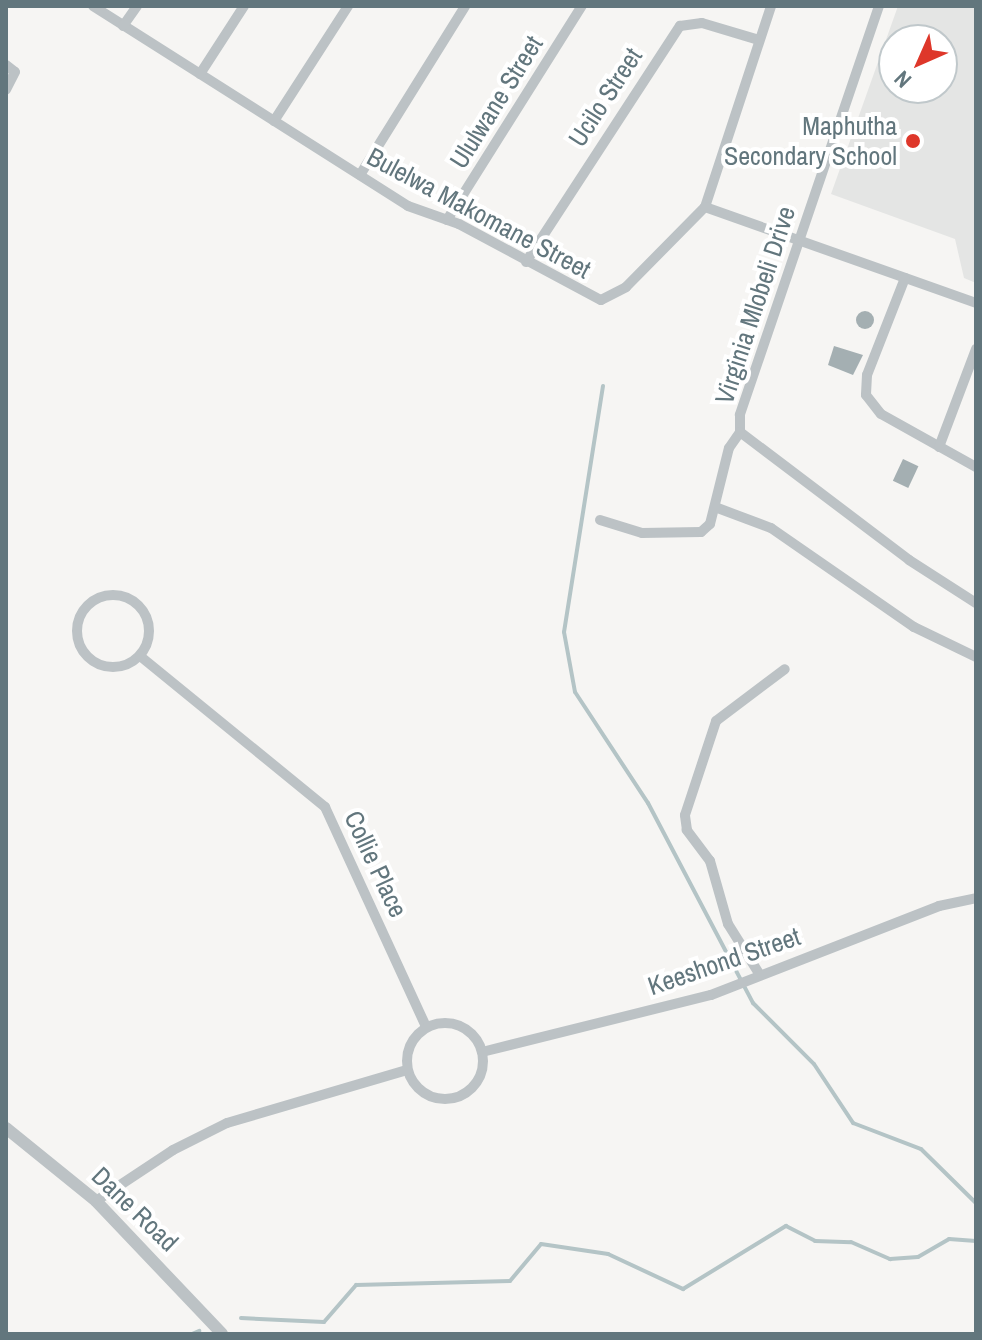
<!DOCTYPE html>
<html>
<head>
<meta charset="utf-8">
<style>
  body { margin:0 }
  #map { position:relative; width:982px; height:1340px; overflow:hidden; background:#f6f5f3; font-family:"Archivo Narrow",sans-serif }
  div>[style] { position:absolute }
  .built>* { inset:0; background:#e4e5e4 }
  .stream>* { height:4px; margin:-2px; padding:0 2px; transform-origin:2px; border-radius:2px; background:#b4c4c6 }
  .building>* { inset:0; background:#a4afb2; transform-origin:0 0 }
  .round { border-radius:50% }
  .minor>* { height:10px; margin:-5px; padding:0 5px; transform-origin:5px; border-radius:5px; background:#bcc2c5 }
  .minor>.ring { margin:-5px; padding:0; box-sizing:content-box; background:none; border:10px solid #bcc2c5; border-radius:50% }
  .tertiary>* { height:12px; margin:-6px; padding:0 6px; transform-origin:6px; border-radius:6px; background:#bcc2c5 }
  .dots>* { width:22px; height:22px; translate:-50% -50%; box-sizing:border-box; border:4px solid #fff; border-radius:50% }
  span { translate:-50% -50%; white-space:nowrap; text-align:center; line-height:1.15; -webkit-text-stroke:8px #fff; paint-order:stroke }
  .street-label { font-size:26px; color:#62767d }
  .poi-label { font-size:26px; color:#62767d }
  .right { translate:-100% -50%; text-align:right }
  .frame { position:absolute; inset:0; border:8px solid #62767d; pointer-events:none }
  .north { position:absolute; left:878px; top:24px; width:80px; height:80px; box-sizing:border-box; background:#fff; border:2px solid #c0c8cb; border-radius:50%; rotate:225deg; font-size:22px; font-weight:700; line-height:32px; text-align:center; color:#62767d }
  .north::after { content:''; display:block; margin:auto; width:28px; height:36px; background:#de372a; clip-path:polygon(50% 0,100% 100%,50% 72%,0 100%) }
</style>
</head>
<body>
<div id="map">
  <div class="built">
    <i style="clip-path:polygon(evenodd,898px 6px,976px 6px,976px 283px,964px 278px,955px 239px,831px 194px,898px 6px,894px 40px,942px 40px,942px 88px,894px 88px,894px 40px)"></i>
  </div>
  <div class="stream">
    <i style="left:603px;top:386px;width:249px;rotate:99deg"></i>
    <i style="left:564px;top:632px;width:61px;rotate:79.6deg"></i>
    <i style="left:575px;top:692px;width:133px;rotate:56.7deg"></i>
    <i style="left:648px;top:803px;width:226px;rotate:62.3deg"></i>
    <i style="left:753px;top:1003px;width:86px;rotate:45deg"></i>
    <i style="left:814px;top:1064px;width:71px;rotate:56.5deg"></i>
    <i style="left:853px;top:1123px;width:73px;rotate:20.9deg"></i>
    <i style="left:921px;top:1149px;width:77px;rotate:44.5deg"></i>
    <i style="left:241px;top:1318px;width:83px;rotate:2.8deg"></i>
    <i style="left:324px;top:1322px;width:49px;rotate:-49.1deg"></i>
    <i style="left:356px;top:1285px;width:154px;rotate:-1.5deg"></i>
    <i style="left:510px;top:1281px;width:48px;rotate:-50deg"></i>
    <i style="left:541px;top:1244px;width:68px;rotate:8.5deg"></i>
    <i style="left:608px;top:1254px;width:83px;rotate:25deg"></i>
    <i style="left:683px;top:1289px;width:121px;rotate:-31.5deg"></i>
    <i style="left:786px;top:1226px;width:33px;rotate:27deg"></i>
    <i style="left:815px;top:1241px;width:36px;rotate:2deg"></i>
    <i style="left:851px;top:1242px;width:43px;rotate:23.6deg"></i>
    <i style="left:890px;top:1259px;width:28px;rotate:-4deg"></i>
    <i style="left:918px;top:1257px;width:36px;rotate:-30deg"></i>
    <i style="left:949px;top:1239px;width:27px;rotate:4deg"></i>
    <i style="left:59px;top:1334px;width:34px"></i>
    <i style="left:192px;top:1334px;width:8px;rotate:-23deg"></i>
  </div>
  <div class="building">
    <i class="round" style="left:856px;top:311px;width:18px;height:18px"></i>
    <i style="clip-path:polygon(834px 346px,863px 355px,853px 375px,828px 365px)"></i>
    <i style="left:903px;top:459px;width:17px;height:24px;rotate:25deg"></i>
  </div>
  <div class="minor">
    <i style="left:93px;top:6px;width:373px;rotate:32.4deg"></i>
    <i style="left:408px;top:206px;width:54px;rotate:19.4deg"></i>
    <i style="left:459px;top:224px;width:161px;rotate:28.2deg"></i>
    <i style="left:601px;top:300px;width:28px;rotate:-27deg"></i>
    <i style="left:626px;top:287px;width:112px;rotate:-45.4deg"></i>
    <i style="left:705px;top:207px;width:212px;rotate:-71.8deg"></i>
    <i style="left:879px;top:6px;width:432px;rotate:108.8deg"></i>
    <i style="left:740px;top:415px;width:17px;rotate:90deg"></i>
    <i style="left:740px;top:432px;width:212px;rotate:37.1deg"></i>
    <i style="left:909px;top:560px;width:80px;rotate:32.7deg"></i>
    <i style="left:123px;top:26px;width:24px;rotate:-55deg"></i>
    <i style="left:6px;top:65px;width:11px;rotate:38deg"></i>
    <i style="left:15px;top:72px;width:20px;rotate:117deg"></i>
    <i style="left:200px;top:74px;width:81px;rotate:-57.1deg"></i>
    <i style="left:274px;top:121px;width:137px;rotate:-57.2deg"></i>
    <i style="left:360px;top:175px;width:199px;rotate:-58.1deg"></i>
    <i style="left:705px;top:207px;width:288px;rotate:19.5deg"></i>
    <i style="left:447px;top:220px;width:253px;rotate:-57.8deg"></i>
    <i style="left:526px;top:262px;width:282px;rotate:-56.9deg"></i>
    <i style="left:680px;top:26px;width:22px;rotate:-8deg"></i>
    <i style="left:702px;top:23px;width:59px;rotate:16.6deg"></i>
    <i style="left:905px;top:278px;width:104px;rotate:111.4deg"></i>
    <i style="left:867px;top:375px;width:20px;rotate:93deg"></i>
    <i style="left:866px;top:395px;width:24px;rotate:52deg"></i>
    <i style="left:881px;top:414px;width:109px;rotate:29.2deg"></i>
    <i style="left:939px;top:447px;width:105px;rotate:-69.3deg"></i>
    <i style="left:715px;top:507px;width:60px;rotate:20.6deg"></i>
    <i style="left:771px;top:528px;width:174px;rotate:34.7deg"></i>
    <i style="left:914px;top:627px;width:69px;rotate:25.8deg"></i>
    <i style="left:600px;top:520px;width:44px;rotate:17.2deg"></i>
    <i style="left:642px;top:533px;width:59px;rotate:-1deg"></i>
    <i style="left:701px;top:532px;width:12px;rotate:-42deg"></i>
    <i style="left:710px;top:524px;width:78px;rotate:-76deg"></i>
    <i style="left:729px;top:448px;width:19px;rotate:-55deg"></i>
    <i class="ring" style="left:77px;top:595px;width:62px;height:62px"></i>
    <i style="left:140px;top:656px;width:239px;rotate:39.2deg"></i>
    <i style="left:325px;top:807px;width:242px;rotate:65.3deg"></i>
    <i style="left:760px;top:975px;width:60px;rotate:-122.1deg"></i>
    <i style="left:728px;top:924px;width:66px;rotate:-105.9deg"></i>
    <i style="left:710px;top:861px;width:39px;rotate:-127deg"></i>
    <i style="left:687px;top:830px;width:15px;rotate:-98deg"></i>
    <i style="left:685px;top:815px;width:99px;rotate:-71.7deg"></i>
    <i style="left:716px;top:721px;width:86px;rotate:-37deg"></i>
    <i class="ring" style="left:407px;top:1023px;width:66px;height:66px"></i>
    <i style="left:482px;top:1052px;width:236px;rotate:-14deg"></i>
    <i style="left:711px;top:995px;width:245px;rotate:-21.3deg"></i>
    <i style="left:939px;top:906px;width:38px;rotate:-12deg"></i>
    <i style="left:96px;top:1201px;width:92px;rotate:-33.5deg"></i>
    <i style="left:173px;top:1150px;width:60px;rotate:-26.6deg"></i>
    <i style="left:227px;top:1123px;width:188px;rotate:-16.4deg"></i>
  </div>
  <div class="tertiary">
    <i style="left:6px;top:1128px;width:116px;rotate:39deg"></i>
    <i style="left:96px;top:1201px;width:183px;rotate:46.5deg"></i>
  </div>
  <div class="dots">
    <i style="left:913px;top:141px;background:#de372a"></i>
  </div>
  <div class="street-label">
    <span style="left:605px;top:97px;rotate:-57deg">Ucilo Street</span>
    <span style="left:496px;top:102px;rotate:-58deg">Ululwane Street</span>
    <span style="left:479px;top:213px;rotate:28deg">Bulelwa Makomane Street</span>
    <span style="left:755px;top:305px;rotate:-72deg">Virginia Mlobeli Drive</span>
    <span style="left:376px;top:864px;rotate:65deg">Collie Place</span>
    <span style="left:724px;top:961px;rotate:-19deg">Keeshond Street</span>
    <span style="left:135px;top:1209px;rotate:44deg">Dane Road</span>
  </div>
  <div class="poi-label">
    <span class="right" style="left:897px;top:141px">Maphutha<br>Secondary School</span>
  </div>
  <div class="frame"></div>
  <div class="north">N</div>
</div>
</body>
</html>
